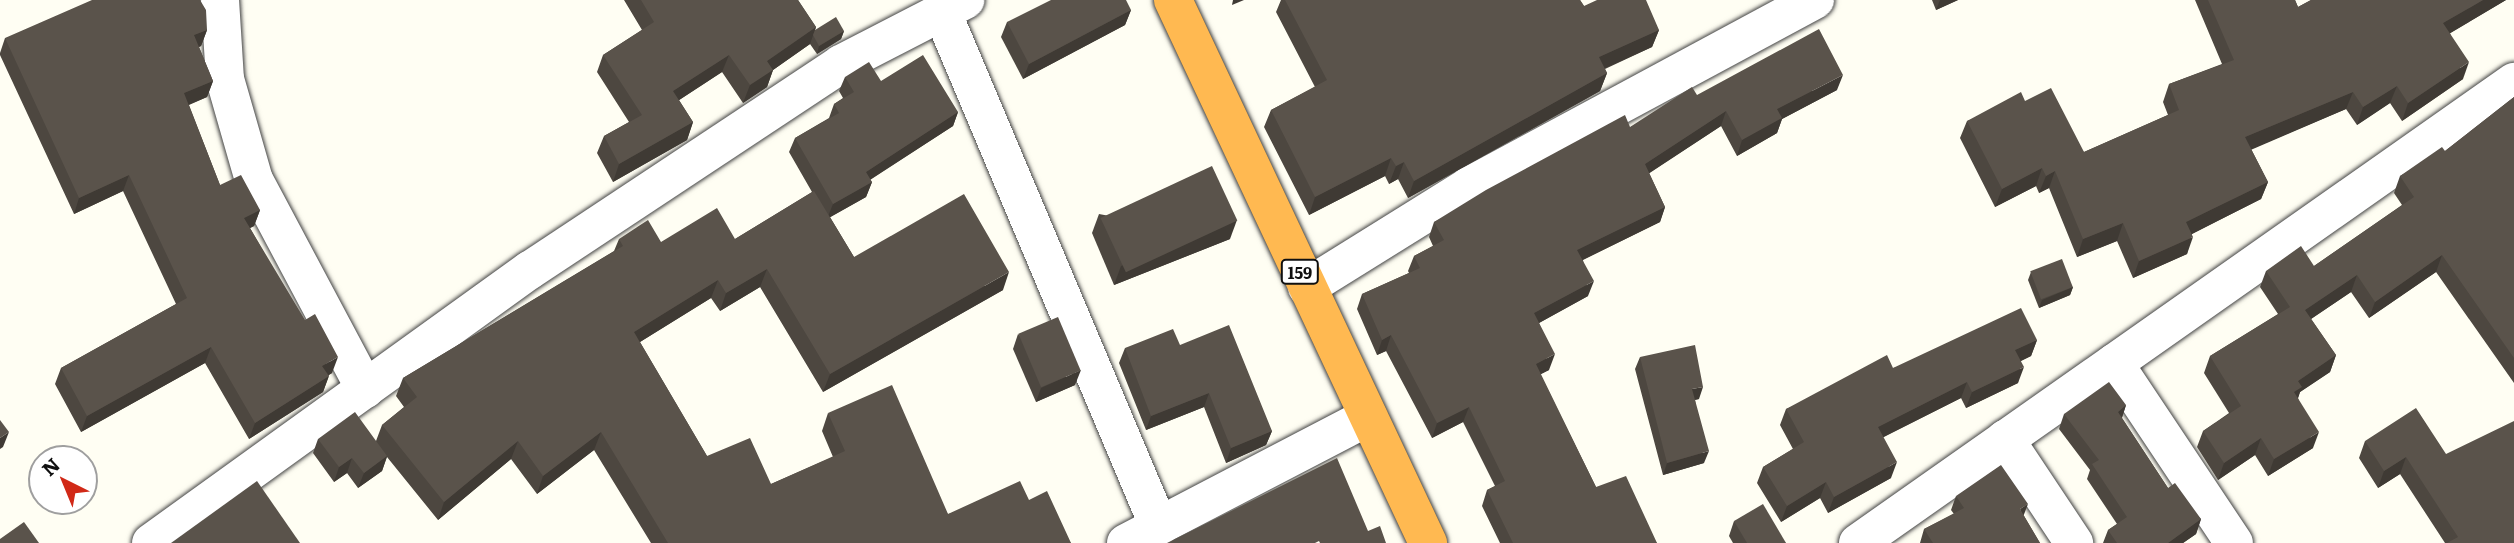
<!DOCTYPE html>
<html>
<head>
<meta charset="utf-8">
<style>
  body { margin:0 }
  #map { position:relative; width:2514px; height:543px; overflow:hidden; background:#fffef3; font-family:Literata,serif }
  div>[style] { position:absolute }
  .roads { filter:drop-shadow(0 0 2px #434343) drop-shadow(0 0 2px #434343) }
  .minor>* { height:38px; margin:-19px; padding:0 19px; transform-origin:19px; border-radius:19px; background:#fff }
  .highway>* { height:38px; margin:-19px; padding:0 19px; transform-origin:19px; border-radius:19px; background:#ffb951 }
  .wall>* { inset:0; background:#4d4740 }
  .shaded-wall>* { inset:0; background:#3f3a34 }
  .building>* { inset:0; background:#5a534b; transform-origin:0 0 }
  span { translate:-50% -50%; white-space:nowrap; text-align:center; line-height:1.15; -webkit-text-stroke:7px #fff; paint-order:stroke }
  .shield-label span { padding:2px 5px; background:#fff; border:2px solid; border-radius:5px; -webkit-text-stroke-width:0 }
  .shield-label { font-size:16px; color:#101010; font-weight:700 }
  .north { position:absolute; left:28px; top:445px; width:70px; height:70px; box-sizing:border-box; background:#fff; border:2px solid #9f9f9f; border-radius:50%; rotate:317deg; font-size:19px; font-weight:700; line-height:28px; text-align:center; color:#101010 }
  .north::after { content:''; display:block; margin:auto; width:24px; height:32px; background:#d12917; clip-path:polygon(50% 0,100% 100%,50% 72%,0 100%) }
</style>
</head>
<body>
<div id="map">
  <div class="roads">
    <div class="minor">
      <i style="left:220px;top:0;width:79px;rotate:86.4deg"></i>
      <i style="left:225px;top:79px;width:105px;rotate:74deg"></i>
      <i style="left:254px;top:180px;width:237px;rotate:62deg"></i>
      <i style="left:942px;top:12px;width:559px;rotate:67.15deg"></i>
      <i style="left:1307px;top:287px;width:191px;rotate:-31.9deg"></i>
      <i style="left:1469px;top:186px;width:393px;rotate:-28.3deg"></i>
      <i style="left:2114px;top:363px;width:216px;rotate:56.3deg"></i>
      <i style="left:2005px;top:439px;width:125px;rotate:56.4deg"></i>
      <i style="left:151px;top:543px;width:467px;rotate:-35.8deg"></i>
      <i style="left:530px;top:270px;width:373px;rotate:-33.5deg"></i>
      <i style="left:841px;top:64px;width:140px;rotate:-27.3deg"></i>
      <i style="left:1126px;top:543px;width:273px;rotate:-27.5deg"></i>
      <i style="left:1858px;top:543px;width:802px;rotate:-35.1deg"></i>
    </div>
    <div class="highway">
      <i style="left:1173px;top:0;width:600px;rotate:64.84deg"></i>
    </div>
  </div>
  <div class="wall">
    <i style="clip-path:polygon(624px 0,798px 0,816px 27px,815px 30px,844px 31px,841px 39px,817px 54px,810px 44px,773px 70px,767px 87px,743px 103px,722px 72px,679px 100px,693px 122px,687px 140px,613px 182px,597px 153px,604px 136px,629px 122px,597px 72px,603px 55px,642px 30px)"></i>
    <i style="clip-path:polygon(1281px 0,1580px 0,1584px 6px,1659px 30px,1652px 47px,1605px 69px,1607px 73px,1600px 91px,1408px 198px,1398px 179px,1389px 184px,1385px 176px,1309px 215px,1264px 127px,1271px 110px,1315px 87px,1276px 12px)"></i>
    <i style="clip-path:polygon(1932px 0,1958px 0,1936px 10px)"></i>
    <i style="clip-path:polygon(2195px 0,2295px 0,2298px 7px,2311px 0,2506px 0,2450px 33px,2463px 79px,2402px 121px,2390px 103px,2357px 125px,2346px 109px,2251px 149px,2268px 182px,2261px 199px,2192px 234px,2187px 254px,2133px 278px,2117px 241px,2077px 257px,2049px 188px,2039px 193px,2036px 186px,1995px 207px,1960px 138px,1967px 121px,2025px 101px,2084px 152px,2168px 115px,2163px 102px,2169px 84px,2222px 64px)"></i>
    <i style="clip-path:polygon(1131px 10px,1125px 25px,1023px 79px,1001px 37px,1007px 22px)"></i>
    <i style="clip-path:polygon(207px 30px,201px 46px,199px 47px,213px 81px,207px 97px,189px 105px,220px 185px,260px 210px,254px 226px,250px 228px,332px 373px,329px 375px,323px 392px,249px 439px,205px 363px,81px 432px,55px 384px,61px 368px,176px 304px,123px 191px,74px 214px,0 55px,0 53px,5px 38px)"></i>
    <i style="clip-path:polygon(845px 77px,881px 81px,958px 112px,953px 126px,870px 180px,872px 182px,866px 197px,830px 217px,854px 257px,1003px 290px,823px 392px,760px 287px,720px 311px,711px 298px,640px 342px,707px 456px,771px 484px,833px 457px,822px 431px,828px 413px,948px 514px,1029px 500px,1071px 543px,651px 543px,594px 450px,537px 494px,511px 459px,438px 520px,387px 457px,382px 471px,358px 488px,347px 473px,334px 482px,313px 453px,318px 439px,376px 441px,382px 425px,404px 407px,396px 396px,403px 378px,614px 251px,619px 239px,661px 242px,735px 239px,812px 192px,789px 152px,795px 138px,829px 118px,834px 104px,843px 98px,839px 91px)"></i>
    <i style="clip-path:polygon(1837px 90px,1782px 119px,1777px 133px,1737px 156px,1721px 126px,1649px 173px,1665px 207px,1660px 222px,1583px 260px,1588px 296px,1539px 323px,1549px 370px,1540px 374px,1596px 487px,1657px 543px,1500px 543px,1482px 506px,1487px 490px,1495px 486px,1463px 422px,1432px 438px,1386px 351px,1377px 355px,1357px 309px,1362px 294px,1409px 273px,1408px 271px,1414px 256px,1433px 246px,1429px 237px,1434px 222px,1697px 95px)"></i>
    <i style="clip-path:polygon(2514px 97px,2514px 383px,2436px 272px,2369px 318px,2351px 292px,2311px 319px,2336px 355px,2330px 372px,2300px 392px,2298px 398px,2313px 448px,2268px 476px,2255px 455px,2218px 480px,2197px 447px,2203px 431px,2229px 413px,2204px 373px,2210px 356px,2278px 314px,2260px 287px,2266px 271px,2314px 266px,2402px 205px,2394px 193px,2400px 176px,2445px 151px)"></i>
    <i style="clip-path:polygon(1099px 214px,1230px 239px,1114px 285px,1092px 233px)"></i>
    <i style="clip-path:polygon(2031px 272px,2073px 287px,2070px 295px,2039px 308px,2028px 280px)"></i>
    <i style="clip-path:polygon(1018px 334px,1075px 385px,1036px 402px,1013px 349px)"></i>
    <i style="clip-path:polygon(2037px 340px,2031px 356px,2021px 361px,2018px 383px,1966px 408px,1961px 398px,1883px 437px,1891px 478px,1828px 513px,1820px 498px,1781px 522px,1757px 483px,1763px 467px,1793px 449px,1780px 425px,1786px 409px,1893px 368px)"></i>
    <i style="clip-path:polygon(1180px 345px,1272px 431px,1266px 445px,1226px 463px,1204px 407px,1146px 430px,1119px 363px,1125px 348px)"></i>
    <i style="clip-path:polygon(1640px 357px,1699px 399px,1695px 400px,1704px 463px,1663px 475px,1635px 369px)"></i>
    <i style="clip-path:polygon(2126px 405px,2122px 418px,2168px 488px,2201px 519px,2196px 534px,2183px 543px,2103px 543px,2108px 530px,2117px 524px,2087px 479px,2090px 470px,2059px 429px,2064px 414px)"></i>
    <i style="clip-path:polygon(2365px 441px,2446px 454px,2514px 543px,2445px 543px,2400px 474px,2378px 488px,2359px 458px)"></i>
    <i style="clip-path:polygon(1956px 496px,2024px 516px,2040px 543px,1920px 543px,1924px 529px,1954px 514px,1951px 510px)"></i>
    <i style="clip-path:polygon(1734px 521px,1786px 543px,1733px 543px,1729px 536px)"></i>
  </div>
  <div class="shaded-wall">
    <i style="clip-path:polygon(1233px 0,1244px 0,1232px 5px)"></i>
    <i style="clip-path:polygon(1940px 0,1958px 0,1936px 10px)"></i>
    <i style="clip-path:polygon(2483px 0,2506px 0,2437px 41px,2443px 23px)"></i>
    <i style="clip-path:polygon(1131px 10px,1125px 25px,1023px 79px,1029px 64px)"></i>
    <i style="clip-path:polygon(816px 27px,810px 44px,773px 70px,767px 87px,743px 103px,750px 85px,767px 61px)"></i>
    <i style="clip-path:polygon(207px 30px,201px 46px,189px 51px,194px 35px)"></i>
    <i style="clip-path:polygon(1659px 30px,1652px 47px,1592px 74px,1599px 57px)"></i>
    <i style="clip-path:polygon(844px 31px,841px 39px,817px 54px,819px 46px)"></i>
    <i style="clip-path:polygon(729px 55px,722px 72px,667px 108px,673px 91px)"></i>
    <i style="clip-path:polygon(2469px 62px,2463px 79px,2402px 121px,2408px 103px)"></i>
    <i style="clip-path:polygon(1607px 73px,1600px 91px,1408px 198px,1414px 181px)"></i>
    <i style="clip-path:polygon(1843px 75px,1837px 90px,1782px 119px,1777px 133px,1737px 156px,1742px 140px,1777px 109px)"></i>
    <i style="clip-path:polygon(213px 81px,207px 97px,178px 109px,184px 93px)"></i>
    <i style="clip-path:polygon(2397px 86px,2390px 103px,2357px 125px,2363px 107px)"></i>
    <i style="clip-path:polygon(2353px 92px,2346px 109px,2239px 155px,2245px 137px)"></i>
    <i style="clip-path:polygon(1726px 111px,1721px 126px,1639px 180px,1645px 164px)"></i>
    <i style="clip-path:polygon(958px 112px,953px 126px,860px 186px,866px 172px)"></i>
    <i style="clip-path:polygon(693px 122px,687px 140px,613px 182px,619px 164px)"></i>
    <i style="clip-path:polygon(1391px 158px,1385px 176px,1309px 215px,1315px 197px)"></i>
    <i style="clip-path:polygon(1404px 162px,1398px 179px,1389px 184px,1396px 166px)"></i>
    <i style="clip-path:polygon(2042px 168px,2036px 186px,1995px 207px,2002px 189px)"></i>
    <i style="clip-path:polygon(2055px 171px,2049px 188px,2039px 193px,2046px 176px)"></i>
    <i style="clip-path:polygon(129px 175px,123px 191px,74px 214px,79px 198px)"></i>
    <i style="clip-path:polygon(872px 182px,866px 197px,827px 219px,833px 204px)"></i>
    <i style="clip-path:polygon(2268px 182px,2261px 199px,2180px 240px,2186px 222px)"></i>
    <i style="clip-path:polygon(1665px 207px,1660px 222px,1572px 265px,1577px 250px)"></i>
    <i style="clip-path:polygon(260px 210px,254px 226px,238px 234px,244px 218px)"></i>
    <i style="clip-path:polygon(1237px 220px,1230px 239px,1114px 285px,1121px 266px)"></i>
    <i style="clip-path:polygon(2123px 223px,2117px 241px,2077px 257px,2083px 239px)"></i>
    <i style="clip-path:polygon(2193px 237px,2187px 254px,2133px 278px,2139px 261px)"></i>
    <i style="clip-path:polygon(2442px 255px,2436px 272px,2369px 318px,2375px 302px)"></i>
    <i style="clip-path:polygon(767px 269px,760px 287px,720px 311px,726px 293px)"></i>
    <i style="clip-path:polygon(1009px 272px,1003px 290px,823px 392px,830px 374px)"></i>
    <i style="clip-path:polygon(2357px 275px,2351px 292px,2299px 327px,2305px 310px)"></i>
    <i style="clip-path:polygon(718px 280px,711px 298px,627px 350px,634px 332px)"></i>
    <i style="clip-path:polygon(1594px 281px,1588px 296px,1528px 329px,1534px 313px)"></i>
    <i style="clip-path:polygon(2073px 287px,2070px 295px,2039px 308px,2042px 300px)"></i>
    <i style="clip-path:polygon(1391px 335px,1386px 351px,1377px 355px,1382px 340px)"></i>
    <i style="clip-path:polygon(2037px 340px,2031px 356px,2010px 366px,2015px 350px)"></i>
    <i style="clip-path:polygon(211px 347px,205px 363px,81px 432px,87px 416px)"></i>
    <i style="clip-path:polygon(1555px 354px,1549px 370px,1530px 380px,1536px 364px)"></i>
    <i style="clip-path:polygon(2336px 355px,2330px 372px,2300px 392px,2296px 404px,2288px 408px,2298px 381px)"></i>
    <i style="clip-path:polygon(338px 357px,332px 373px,316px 382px,322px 366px)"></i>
    <i style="clip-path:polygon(2024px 367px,2018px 383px,1966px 408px,1972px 392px)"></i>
    <i style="clip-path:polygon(1081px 370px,1075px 385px,1036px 402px,1041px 388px)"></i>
    <i style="clip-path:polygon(329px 376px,323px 392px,249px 439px,255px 423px)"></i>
    <i style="clip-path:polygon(1967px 382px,1961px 398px,1872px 443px,1878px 427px)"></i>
    <i style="clip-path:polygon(1703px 387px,1699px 399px,1687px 401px,1692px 389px)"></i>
    <i style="clip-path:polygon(1209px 393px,1204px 407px,1146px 430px,1151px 416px)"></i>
    <i style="clip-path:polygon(2126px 405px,2121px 420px,2118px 412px)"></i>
    <i style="clip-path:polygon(1469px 407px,1463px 422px,1432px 438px,1437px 423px)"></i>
    <i style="clip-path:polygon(1272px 431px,1266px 445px,1226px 463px,1231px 448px)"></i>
    <i style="clip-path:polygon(9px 432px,3px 447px,0 449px,0 438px)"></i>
    <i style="clip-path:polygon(601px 432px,594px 450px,537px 494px,543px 476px)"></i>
    <i style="clip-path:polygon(2319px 432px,2313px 448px,2268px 476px,2274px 459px)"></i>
    <i style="clip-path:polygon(2261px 438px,2255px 455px,2218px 480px,2224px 463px)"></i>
    <i style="clip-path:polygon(518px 441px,511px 459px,438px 520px,444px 502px)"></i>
    <i style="clip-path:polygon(1709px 451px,1704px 463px,1663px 475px,1667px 463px)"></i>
    <i style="clip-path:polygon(387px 456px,382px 471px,358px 488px,364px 473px)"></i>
    <i style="clip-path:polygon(2406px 457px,2400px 474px,2378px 488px,2384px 471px)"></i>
    <i style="clip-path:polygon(352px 458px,347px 473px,334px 482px,339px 467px)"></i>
    <i style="clip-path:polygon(1897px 462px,1891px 478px,1828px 513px,1834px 497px)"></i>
    <i style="clip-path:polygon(1826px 482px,1820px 498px,1781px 522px,1787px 506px)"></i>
    <i style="clip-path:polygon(2028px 504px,2023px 517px,2020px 509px)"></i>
    <i style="clip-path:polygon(2201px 519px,2196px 534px,2183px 543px,2168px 543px)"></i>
  </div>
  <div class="building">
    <i style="clip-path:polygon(92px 0,200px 0,206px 10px,207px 30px,194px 35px,213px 81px,184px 93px,220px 185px,241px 175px,260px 210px,244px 218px,305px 320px,315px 314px,338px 357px,322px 366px,329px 376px,255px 423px,211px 347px,87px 416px,61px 368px,187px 298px,129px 175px,79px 198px,5px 38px)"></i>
    <i style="clip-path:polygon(641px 0,798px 0,816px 27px,767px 61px,773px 70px,750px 85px,729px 55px,673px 91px,693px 122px,619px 164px,604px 136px,642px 115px,603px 55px,654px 22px)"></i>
    <i style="clip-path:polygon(1051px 0,1126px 0,1131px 10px,1029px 64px,1007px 22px)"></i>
    <i style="clip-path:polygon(1285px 0,1580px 0,1584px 6px,1597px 0,1646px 0,1659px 30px,1599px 57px,1607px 73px,1414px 181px,1404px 162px,1396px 166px,1391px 158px,1315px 197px,1271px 110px,1327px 80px)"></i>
    <i style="clip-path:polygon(2208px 0,2295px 0,2298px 7px,2311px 0,2483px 0,2443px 23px,2469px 62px,2408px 103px,2397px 86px,2363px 107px,2353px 92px,2245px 137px,2268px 182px,2186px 222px,2193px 237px,2139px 261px,2123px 223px,2083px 239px,2055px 171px,2046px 176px,2042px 168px,2002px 189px,1967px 121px,2021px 92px,2025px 101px,2051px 88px,2084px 152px,2179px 110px,2169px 84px,2234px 60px)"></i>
    <i style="clip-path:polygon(836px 17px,844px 31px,819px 46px,813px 35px,815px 30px)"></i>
    <i style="clip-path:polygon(1819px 29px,1843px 75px,1777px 109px,1782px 118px,1742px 140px,1726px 111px,1645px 164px,1665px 207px,1577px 250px,1594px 281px,1534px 313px,1555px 354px,1536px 364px,1596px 487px,1626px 476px,1657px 543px,1513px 543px,1487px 490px,1505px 481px,1469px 407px,1437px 423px,1391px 335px,1382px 340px,1362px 294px,1420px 268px,1414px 256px,1444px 240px,1434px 222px,1486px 190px,1625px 115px,1630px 127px,1692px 87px,1697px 95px)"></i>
    <i style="clip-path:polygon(923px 55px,958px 112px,866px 172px,872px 182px,833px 204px,795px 138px,839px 113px,834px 104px,854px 92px,845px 77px,869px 62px,881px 81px)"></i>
    <i style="clip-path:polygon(2514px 97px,2514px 358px,2442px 255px,2375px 302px,2357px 275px,2305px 310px,2336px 355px,2298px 381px,2302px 387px,2294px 392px,2319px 432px,2274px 459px,2261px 438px,2224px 463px,2203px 431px,2241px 406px,2210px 356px,2290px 307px,2266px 271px,2301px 246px,2314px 266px,2414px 197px,2400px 176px,2442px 147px,2445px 151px)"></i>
    <i style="left:1212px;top:166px;width:60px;height:123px;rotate:65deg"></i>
    <i style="clip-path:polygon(814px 191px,854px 257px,964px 194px,1009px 272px,830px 374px,767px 269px,726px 293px,718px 280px,634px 332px,707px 456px,750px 438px,771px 484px,845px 451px,828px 413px,892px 385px,948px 514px,1020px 481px,1029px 500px,1047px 491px,1071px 543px,668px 543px,601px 432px,543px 476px,518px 441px,444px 502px,382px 425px,417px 397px,403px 378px,623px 246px,619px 239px,648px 220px,661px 242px,717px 208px,735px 239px)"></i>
    <i style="left:2062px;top:259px;width:30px;height:34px;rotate:69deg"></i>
    <i style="clip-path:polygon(2021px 308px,2037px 340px,2015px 350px,2024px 367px,1972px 392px,1967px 382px,1878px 427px,1897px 462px,1834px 497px,1826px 482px,1787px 506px,1763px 467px,1804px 442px,1786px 409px,1887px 355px,1893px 368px)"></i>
    <i style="left:1058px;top:317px;width:58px;height:43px;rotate:67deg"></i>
    <i style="clip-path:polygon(1229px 325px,1272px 431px,1231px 448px,1209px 393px,1151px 416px,1125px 348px,1173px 329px,1180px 345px)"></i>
    <i style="clip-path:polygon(1695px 345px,1703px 387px,1692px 389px,1709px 451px,1667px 463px,1640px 357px)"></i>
    <i style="clip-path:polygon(2109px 382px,2126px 405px,2118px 412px,2168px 488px,2175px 483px,2201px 519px,2168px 543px,2117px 543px,2108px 530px,2127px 517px,2092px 464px,2099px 460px,2064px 414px)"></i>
    <i style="clip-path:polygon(2416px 408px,2446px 454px,2514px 421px,2514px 543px,2447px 543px,2458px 537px,2406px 457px,2384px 471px,2365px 441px)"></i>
    <i style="clip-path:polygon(355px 412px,387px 456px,364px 473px,352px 458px,339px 467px,318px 439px)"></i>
    <i style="clip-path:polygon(0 420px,9px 432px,0 438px)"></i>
    <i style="clip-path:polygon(1337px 458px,1368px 531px,1380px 526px,1386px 543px,1320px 543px,1319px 541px,1315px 543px,1167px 543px)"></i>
    <i style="clip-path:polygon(2001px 465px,2028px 504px,2020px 509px,2040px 543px,1933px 543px,1924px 529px,1964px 508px,1956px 496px)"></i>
    <i style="clip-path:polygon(257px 481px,300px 543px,171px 543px)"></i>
    <i style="clip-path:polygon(1763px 504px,1786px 543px,1747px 543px,1734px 521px)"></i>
    <i style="clip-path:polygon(24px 522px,39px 543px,0 543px,0 539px)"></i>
  </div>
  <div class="shield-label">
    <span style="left:1300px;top:272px">159</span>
  </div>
  <div class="north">N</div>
</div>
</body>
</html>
